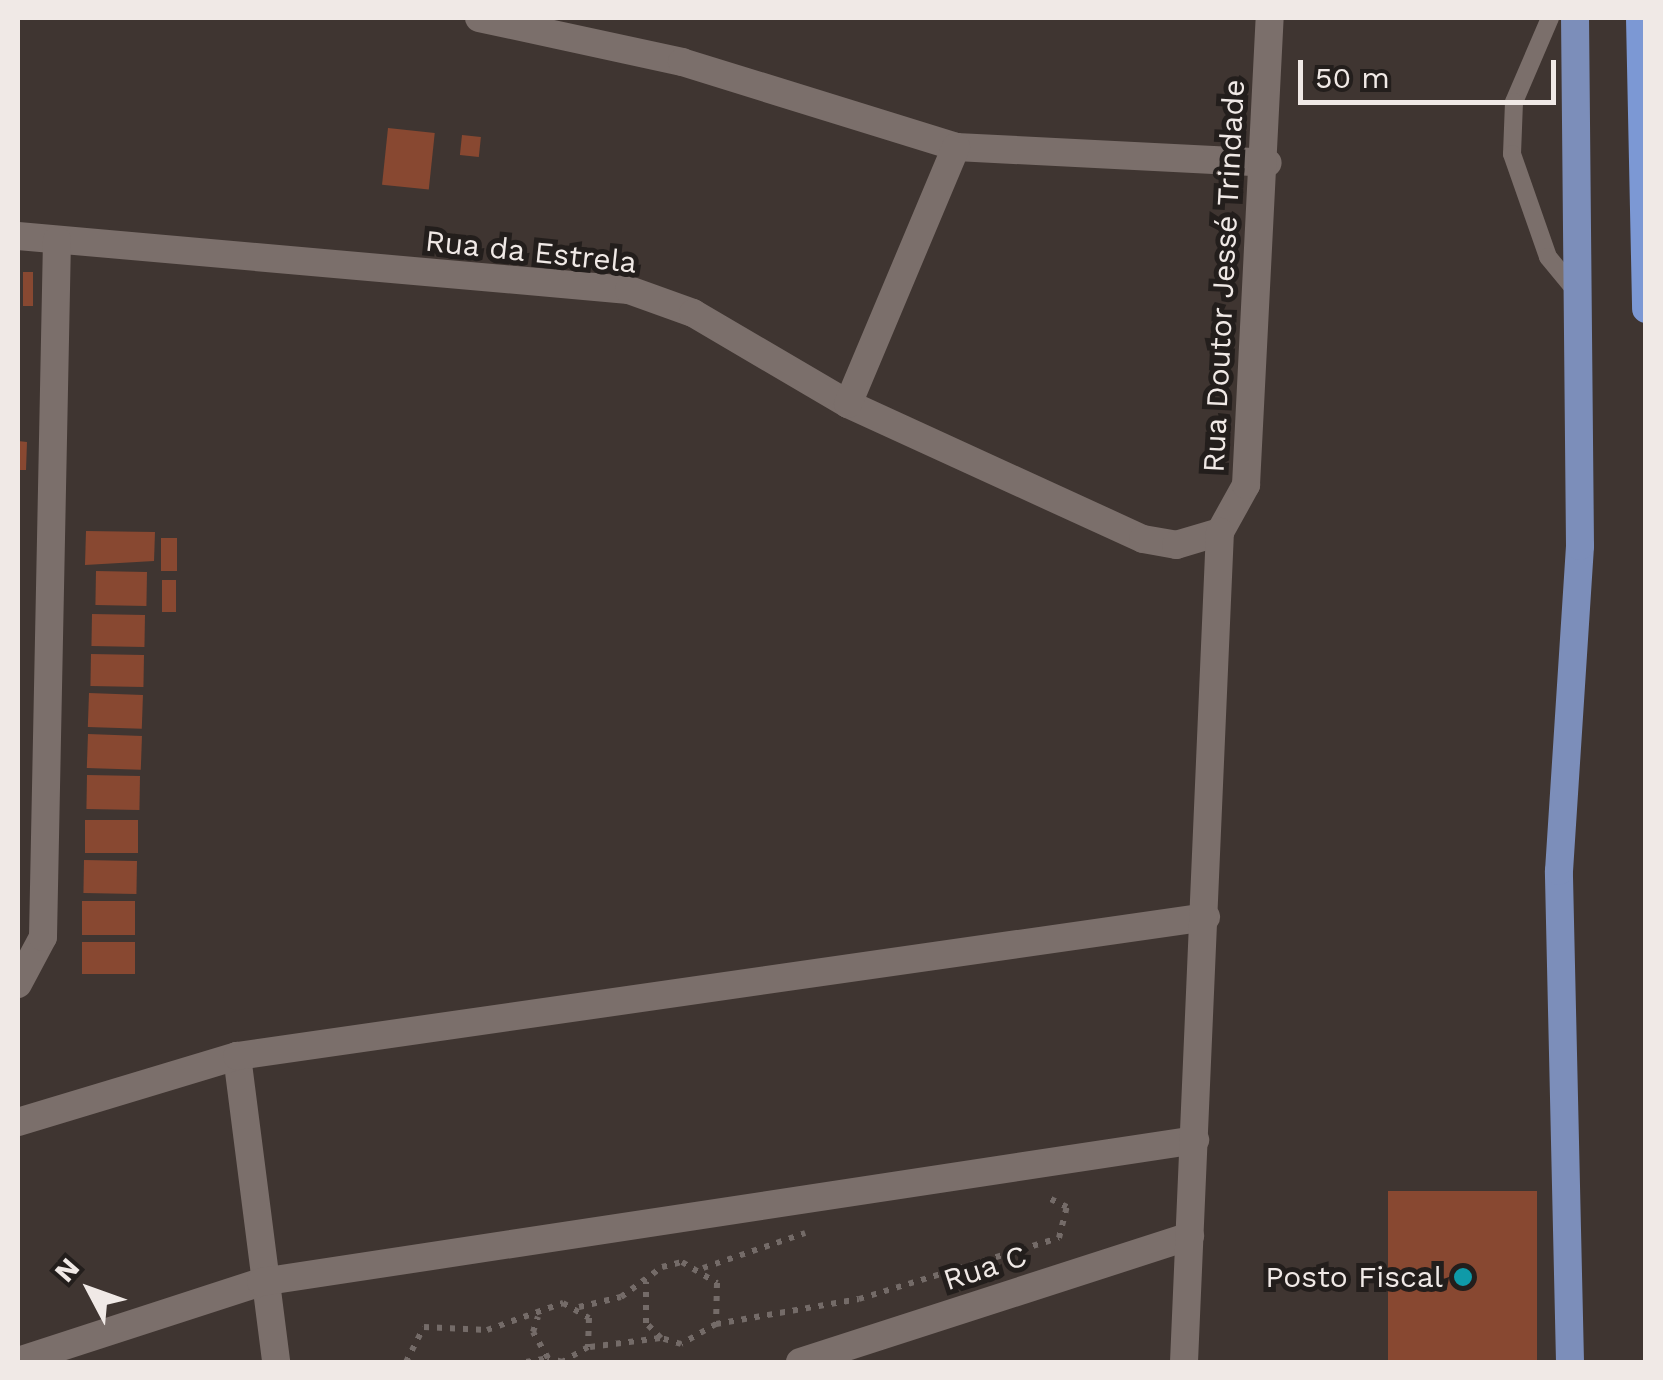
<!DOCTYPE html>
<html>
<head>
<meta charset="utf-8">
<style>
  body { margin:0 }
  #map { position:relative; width:1663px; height:1380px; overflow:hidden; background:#3f3531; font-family:"Work Sans",sans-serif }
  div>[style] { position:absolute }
  .building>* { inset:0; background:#884831; transform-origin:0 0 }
  .path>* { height:6px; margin-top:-3px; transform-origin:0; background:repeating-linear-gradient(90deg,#746b68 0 5px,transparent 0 13px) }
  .service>* { height:18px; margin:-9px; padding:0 9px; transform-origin:9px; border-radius:9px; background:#7b6f6b }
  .minor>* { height:28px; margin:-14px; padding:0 14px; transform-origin:14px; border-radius:14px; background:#7b6f6b }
  .primary>* { height:28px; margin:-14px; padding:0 14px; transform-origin:14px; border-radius:14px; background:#7c8eba }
  .trunk>* { height:28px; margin:-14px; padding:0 14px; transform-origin:14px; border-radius:14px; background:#7c98d4 }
  .dots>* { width:28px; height:28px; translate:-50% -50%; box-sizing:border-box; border:5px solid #231e1c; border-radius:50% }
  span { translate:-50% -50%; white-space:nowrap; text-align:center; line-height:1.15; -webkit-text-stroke:10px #231e1c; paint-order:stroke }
  .street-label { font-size:30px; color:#f0e9e6 }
  .poi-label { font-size:30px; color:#f0e9e6 }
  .right { translate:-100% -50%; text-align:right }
  .frame { position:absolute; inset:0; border:20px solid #f0e9e6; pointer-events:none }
  .north { position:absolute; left:40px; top:1240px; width:100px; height:100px; -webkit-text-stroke:8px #231e1c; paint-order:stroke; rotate:311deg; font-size:28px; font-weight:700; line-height:40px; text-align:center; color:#f0e9e6 }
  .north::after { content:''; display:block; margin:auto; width:35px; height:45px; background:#f0e9e6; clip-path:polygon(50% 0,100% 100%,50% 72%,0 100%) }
  .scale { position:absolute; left:1298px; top:60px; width:258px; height:45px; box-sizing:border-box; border:5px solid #f0e9e6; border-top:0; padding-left:12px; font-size:30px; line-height:35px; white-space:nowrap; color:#f0e9e6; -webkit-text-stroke:8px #231e1c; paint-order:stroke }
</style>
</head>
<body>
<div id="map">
  <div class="building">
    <i style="left:388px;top:128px;width:47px;height:57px;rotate:6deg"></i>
    <i style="left:462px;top:135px;width:19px;height:20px;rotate:6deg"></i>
    <i style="left:23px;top:272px;width:10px;height:34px"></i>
    <i style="clip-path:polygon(18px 441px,27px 442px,26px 470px,18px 470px)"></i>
    <i style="clip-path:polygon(86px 531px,155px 532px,154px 561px,85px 565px)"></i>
    <i style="left:161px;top:538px;width:16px;height:33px"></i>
    <i style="left:96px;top:571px;width:51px;height:34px;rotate:1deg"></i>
    <i style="left:162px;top:580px;width:14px;height:32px"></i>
    <i style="left:92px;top:614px;width:53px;height:32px;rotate:1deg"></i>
    <i style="left:91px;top:654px;width:53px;height:32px;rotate:1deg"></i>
    <i style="left:89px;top:693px;width:54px;height:34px;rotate:2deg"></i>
    <i style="left:88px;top:734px;width:54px;height:34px;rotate:2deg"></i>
    <i style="left:87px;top:775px;width:53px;height:34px;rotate:1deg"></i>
    <i style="left:85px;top:820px;width:53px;height:33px"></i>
    <i style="left:84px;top:860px;width:53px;height:33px;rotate:1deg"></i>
    <i style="left:82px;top:901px;width:53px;height:34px"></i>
    <i style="left:82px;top:942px;width:53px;height:32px"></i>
    <i style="left:1537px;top:1191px;width:171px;height:149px;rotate:90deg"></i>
  </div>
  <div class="path">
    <i style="left:703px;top:1268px;width:108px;rotate:-18.9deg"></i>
    <i style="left:579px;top:1307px;width:43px;rotate:-13.4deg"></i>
    <i style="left:621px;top:1297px;width:51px;rotate:-36.2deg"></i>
    <i style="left:662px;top:1267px;width:21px;rotate:-14deg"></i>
    <i style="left:682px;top:1262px;width:41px;rotate:31deg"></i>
    <i style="left:717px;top:1283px;width:41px;rotate:91.4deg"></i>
    <i style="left:716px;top:1324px;width:40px;rotate:150.3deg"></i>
    <i style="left:681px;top:1344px;width:21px;rotate:-163deg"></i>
    <i style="left:661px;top:1338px;width:21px;rotate:-135deg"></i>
    <i style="left:646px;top:1323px;width:41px;rotate:-90deg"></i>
    <i style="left:716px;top:1324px;width:145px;rotate:-9.9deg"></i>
    <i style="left:859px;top:1299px;width:209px;rotate:-17deg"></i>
    <i style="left:1059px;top:1238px;width:32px;rotate:-76deg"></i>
    <i style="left:1067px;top:1207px;width:25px;rotate:-154deg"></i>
    <i style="left:590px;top:1347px;width:71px;rotate:-7.3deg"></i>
    <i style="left:406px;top:1362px;width:39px;rotate:-63deg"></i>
    <i style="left:424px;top:1327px;width:63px;rotate:2.7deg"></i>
    <i style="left:487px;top:1330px;width:81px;rotate:-19.6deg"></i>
    <i style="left:563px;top:1303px;width:30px;rotate:30deg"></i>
    <i style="left:589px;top:1318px;width:29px;rotate:92deg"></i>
    <i style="left:588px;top:1347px;width:30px;rotate:150deg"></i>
    <i style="left:562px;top:1362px;width:15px;rotate:-164deg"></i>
    <i style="left:548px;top:1358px;width:30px;rotate:-120deg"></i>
    <i style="left:533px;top:1332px;width:16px;rotate:-72deg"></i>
    <i style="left:526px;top:1362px;width:22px;rotate:-10deg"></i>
  </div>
  <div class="service">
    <i style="left:1550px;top:18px;width:91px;rotate:113.2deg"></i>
    <i style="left:1514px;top:102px;width:52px;rotate:92.2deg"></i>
    <i style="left:1512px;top:154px;width:109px;rotate:70.7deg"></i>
    <i style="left:1548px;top:257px;width:45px;rotate:50.4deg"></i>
  </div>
  <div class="minor">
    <i style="left:479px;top:18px;width:208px;rotate:12.2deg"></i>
    <i style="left:682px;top:62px;width:287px;rotate:17.2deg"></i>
    <i style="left:956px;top:147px;width:312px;rotate:2.9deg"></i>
    <i style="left:18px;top:236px;width:613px;rotate:5.05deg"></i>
    <i style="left:629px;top:290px;width:68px;rotate:19.8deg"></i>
    <i style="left:693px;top:313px;width:180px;rotate:30.4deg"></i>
    <i style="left:848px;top:404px;width:324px;rotate:24.6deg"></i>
    <i style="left:1143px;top:539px;width:34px;rotate:10deg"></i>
    <i style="left:1176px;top:545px;width:46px;rotate:-16.5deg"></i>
    <i style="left:848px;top:404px;width:279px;rotate:-67.2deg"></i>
    <i style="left:1220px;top:532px;width:54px;rotate:-61deg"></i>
    <i style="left:1246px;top:485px;width:468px;rotate:-87.1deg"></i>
    <i style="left:18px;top:984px;width:53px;rotate:-62deg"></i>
    <i style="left:43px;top:937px;width:697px;rotate:-88.85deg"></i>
    <i style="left:237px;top:1056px;width:308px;rotate:82.7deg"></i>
    <i style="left:18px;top:1122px;width:229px;rotate:-16.8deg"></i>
    <i style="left:237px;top:1056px;width:979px;rotate:-8.16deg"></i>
    <i style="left:18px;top:1361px;width:256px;rotate:-18deg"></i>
    <i style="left:261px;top:1282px;width:945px;rotate:-8.64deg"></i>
    <i style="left:800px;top:1362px;width:410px;rotate:-17.9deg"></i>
    <i style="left:1184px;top:1362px;width:831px;rotate:-87.52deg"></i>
  </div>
  <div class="primary">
    <i style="left:1570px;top:1362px;width:491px;rotate:-91.3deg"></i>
    <i style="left:1559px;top:871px;width:326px;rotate:-86.3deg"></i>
    <i style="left:1580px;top:546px;width:528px;rotate:-90.54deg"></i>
  </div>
  <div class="trunk">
    <i style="left:1640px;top:18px;width:291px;rotate:88.8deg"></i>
  </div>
  <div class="dots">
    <i style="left:1463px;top:1277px;background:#0f9aa8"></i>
  </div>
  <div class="street-label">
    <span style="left:531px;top:252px;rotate:6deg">Rua da Estrela</span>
    <span style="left:1224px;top:276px;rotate:-87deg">Rua Doutor Jessé Trindade</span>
    <span style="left:985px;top:1268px;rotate:-18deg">Rua C</span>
  </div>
  <div class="poi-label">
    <span class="right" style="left:1443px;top:1277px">Posto Fiscal</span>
  </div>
  <div class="frame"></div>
  <div class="north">N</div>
  <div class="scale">50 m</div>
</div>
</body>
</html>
